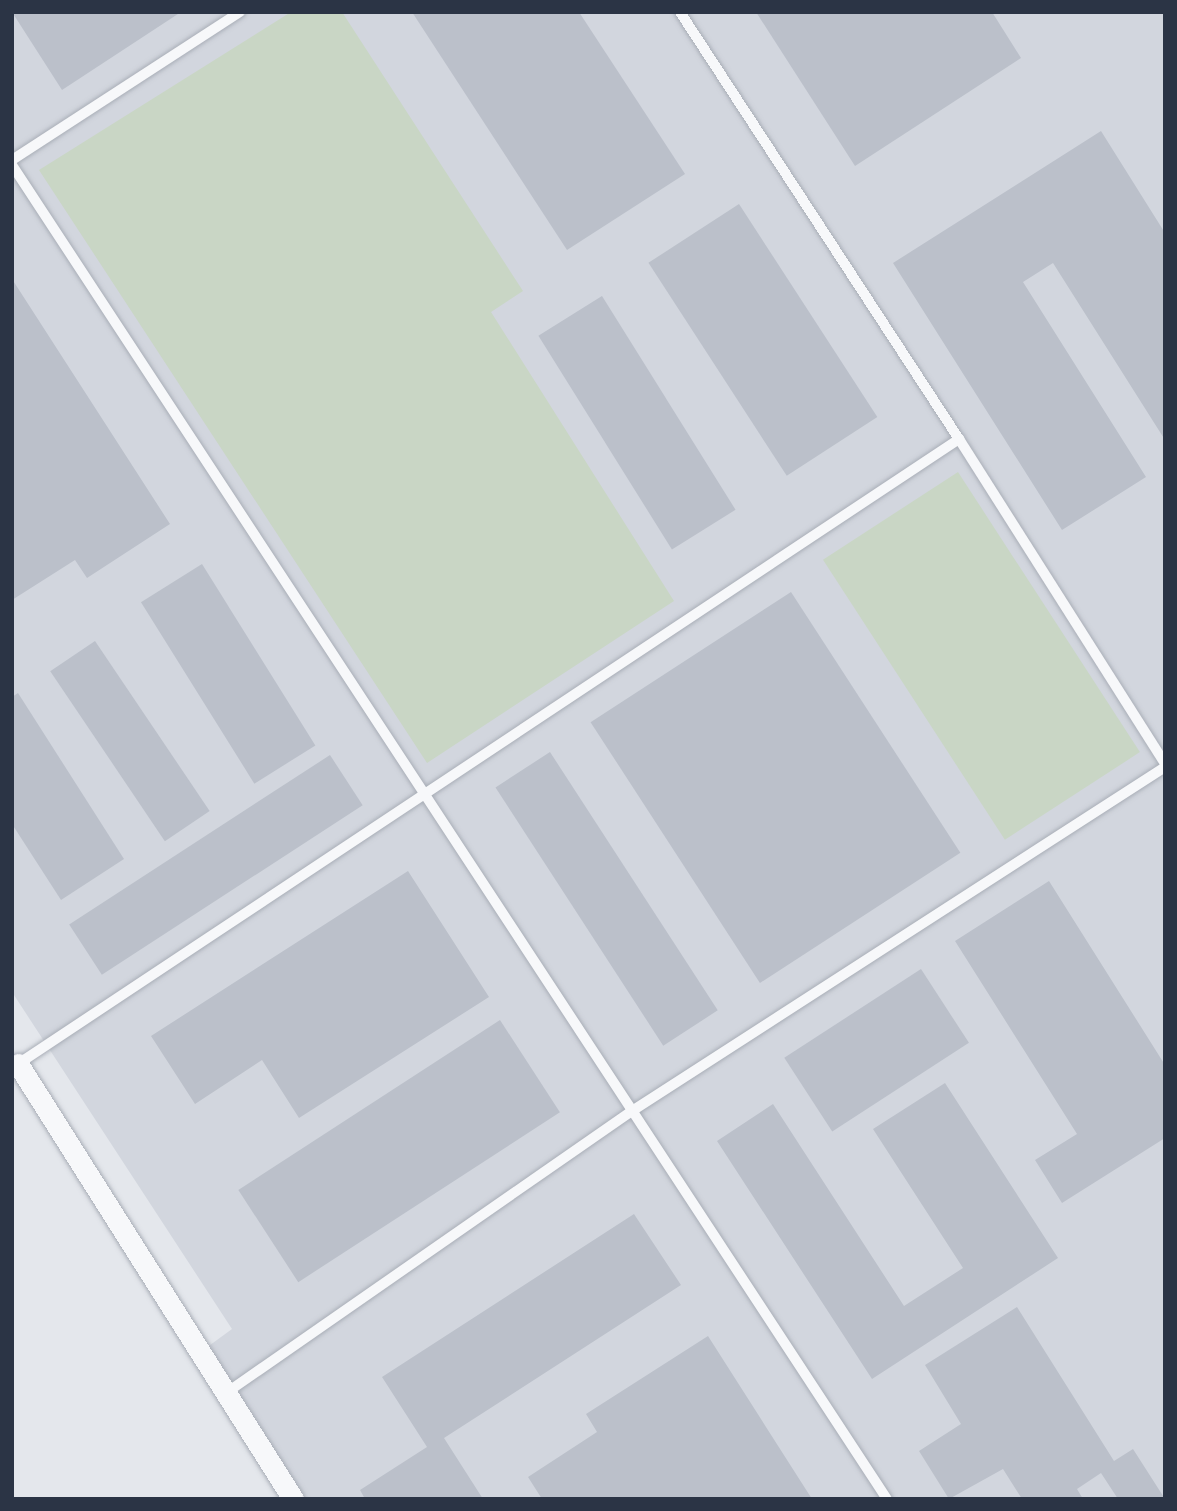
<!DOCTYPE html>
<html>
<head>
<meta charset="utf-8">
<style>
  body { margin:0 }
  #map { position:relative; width:1177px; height:1511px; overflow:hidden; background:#e4e7ec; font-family:Rubik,sans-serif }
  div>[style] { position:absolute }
  .built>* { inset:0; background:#d2d6de }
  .green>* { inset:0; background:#c9d6c5; transform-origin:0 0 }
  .building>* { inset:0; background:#bbc0ca; transform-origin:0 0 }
  .roads { filter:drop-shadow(0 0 2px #a9aeb7) drop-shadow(0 0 2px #a9aeb7) }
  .service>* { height:10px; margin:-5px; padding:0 5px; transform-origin:5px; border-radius:5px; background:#f7f8fa }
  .minor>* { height:21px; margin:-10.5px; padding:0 10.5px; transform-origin:10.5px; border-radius:10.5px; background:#f7f8fa }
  span { translate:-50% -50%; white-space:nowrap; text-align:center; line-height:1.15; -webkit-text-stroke:7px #f4f6f9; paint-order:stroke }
  .frame { position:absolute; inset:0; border:14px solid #2b3445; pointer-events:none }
</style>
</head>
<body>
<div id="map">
  <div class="built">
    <i style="clip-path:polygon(12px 12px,1165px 12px,1165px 1499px,306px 1499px,206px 1348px,232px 1329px,12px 992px)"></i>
  </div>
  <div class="green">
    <i style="clip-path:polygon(291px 12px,342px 12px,523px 291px,491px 312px,674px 601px,427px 763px,39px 170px)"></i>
    <i style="left:958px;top:472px;width:334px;height:161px;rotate:57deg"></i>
  </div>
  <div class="building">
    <i style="clip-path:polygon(12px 12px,181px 12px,62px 90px)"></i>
    <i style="clip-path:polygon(412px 12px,579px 12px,685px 174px,567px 250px)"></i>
    <i style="clip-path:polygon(756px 12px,992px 12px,1021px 58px,855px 166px)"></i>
    <i style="clip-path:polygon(1101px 131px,1165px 233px,1165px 440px,1053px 263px,1023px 282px,1146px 477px,1062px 530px,893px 263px)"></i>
    <i style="left:739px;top:204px;width:254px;height:108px;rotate:57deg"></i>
    <i style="clip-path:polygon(12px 279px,170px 524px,87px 578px,75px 560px,12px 600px)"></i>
    <i style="left:602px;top:296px;width:252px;height:75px;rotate:58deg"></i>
    <i style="left:202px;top:564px;width:214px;height:72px;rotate:58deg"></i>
    <i style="left:791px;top:592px;width:311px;height:239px;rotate:57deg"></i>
    <i style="left:95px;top:641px;width:205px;height:54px;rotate:56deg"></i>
    <i style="clip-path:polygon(18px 693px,124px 859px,61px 900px,12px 824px,12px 697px)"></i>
    <i style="left:550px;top:752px;width:308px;height:65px;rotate:57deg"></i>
    <i style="left:330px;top:755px;width:60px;height:311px;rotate:57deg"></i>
    <i style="clip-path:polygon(408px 871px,489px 997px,299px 1118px,262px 1060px,195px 1104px,151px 1036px)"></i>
    <i style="clip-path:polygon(1049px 881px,1165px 1065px,1165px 1138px,1062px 1203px,1035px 1160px,1077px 1134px,955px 941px)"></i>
    <i style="left:921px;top:969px;width:88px;height:163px;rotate:57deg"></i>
    <i style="left:500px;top:1020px;width:110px;height:312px;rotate:57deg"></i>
    <i style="clip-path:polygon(945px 1083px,1058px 1258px,872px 1379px,717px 1141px,773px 1104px,904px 1306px,963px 1268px,873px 1129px)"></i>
    <i style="clip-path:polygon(634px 1214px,681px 1285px,444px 1438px,483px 1499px,365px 1499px,360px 1490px,427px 1447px,382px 1377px)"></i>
    <i style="clip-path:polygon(1017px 1307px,1114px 1461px,1133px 1449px,1165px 1499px,1118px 1499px,1101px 1473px,1077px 1489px,1083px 1499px,1022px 1499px,1003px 1469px,949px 1499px,919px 1451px,961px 1424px,925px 1365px)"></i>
    <i style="clip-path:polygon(708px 1336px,812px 1499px,542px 1499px,528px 1477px,597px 1432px,586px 1414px)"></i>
  </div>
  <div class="roads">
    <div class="service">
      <i style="left:12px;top:160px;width:272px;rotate:-33deg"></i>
      <i style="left:12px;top:165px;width:1595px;rotate:56.74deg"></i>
      <i style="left:959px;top:439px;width:385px;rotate:57.6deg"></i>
      <i style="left:18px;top:1064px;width:1130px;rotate:-33.59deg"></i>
      <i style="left:959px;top:439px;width:510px;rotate:-123.16deg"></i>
      <i style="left:226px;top:1393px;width:494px;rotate:-34.8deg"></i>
      <i style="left:632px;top:1111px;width:634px;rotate:-32.84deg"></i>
    </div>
    <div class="minor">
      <i style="left:18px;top:1064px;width:515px;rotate:57.7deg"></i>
    </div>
  </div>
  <div class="frame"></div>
</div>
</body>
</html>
